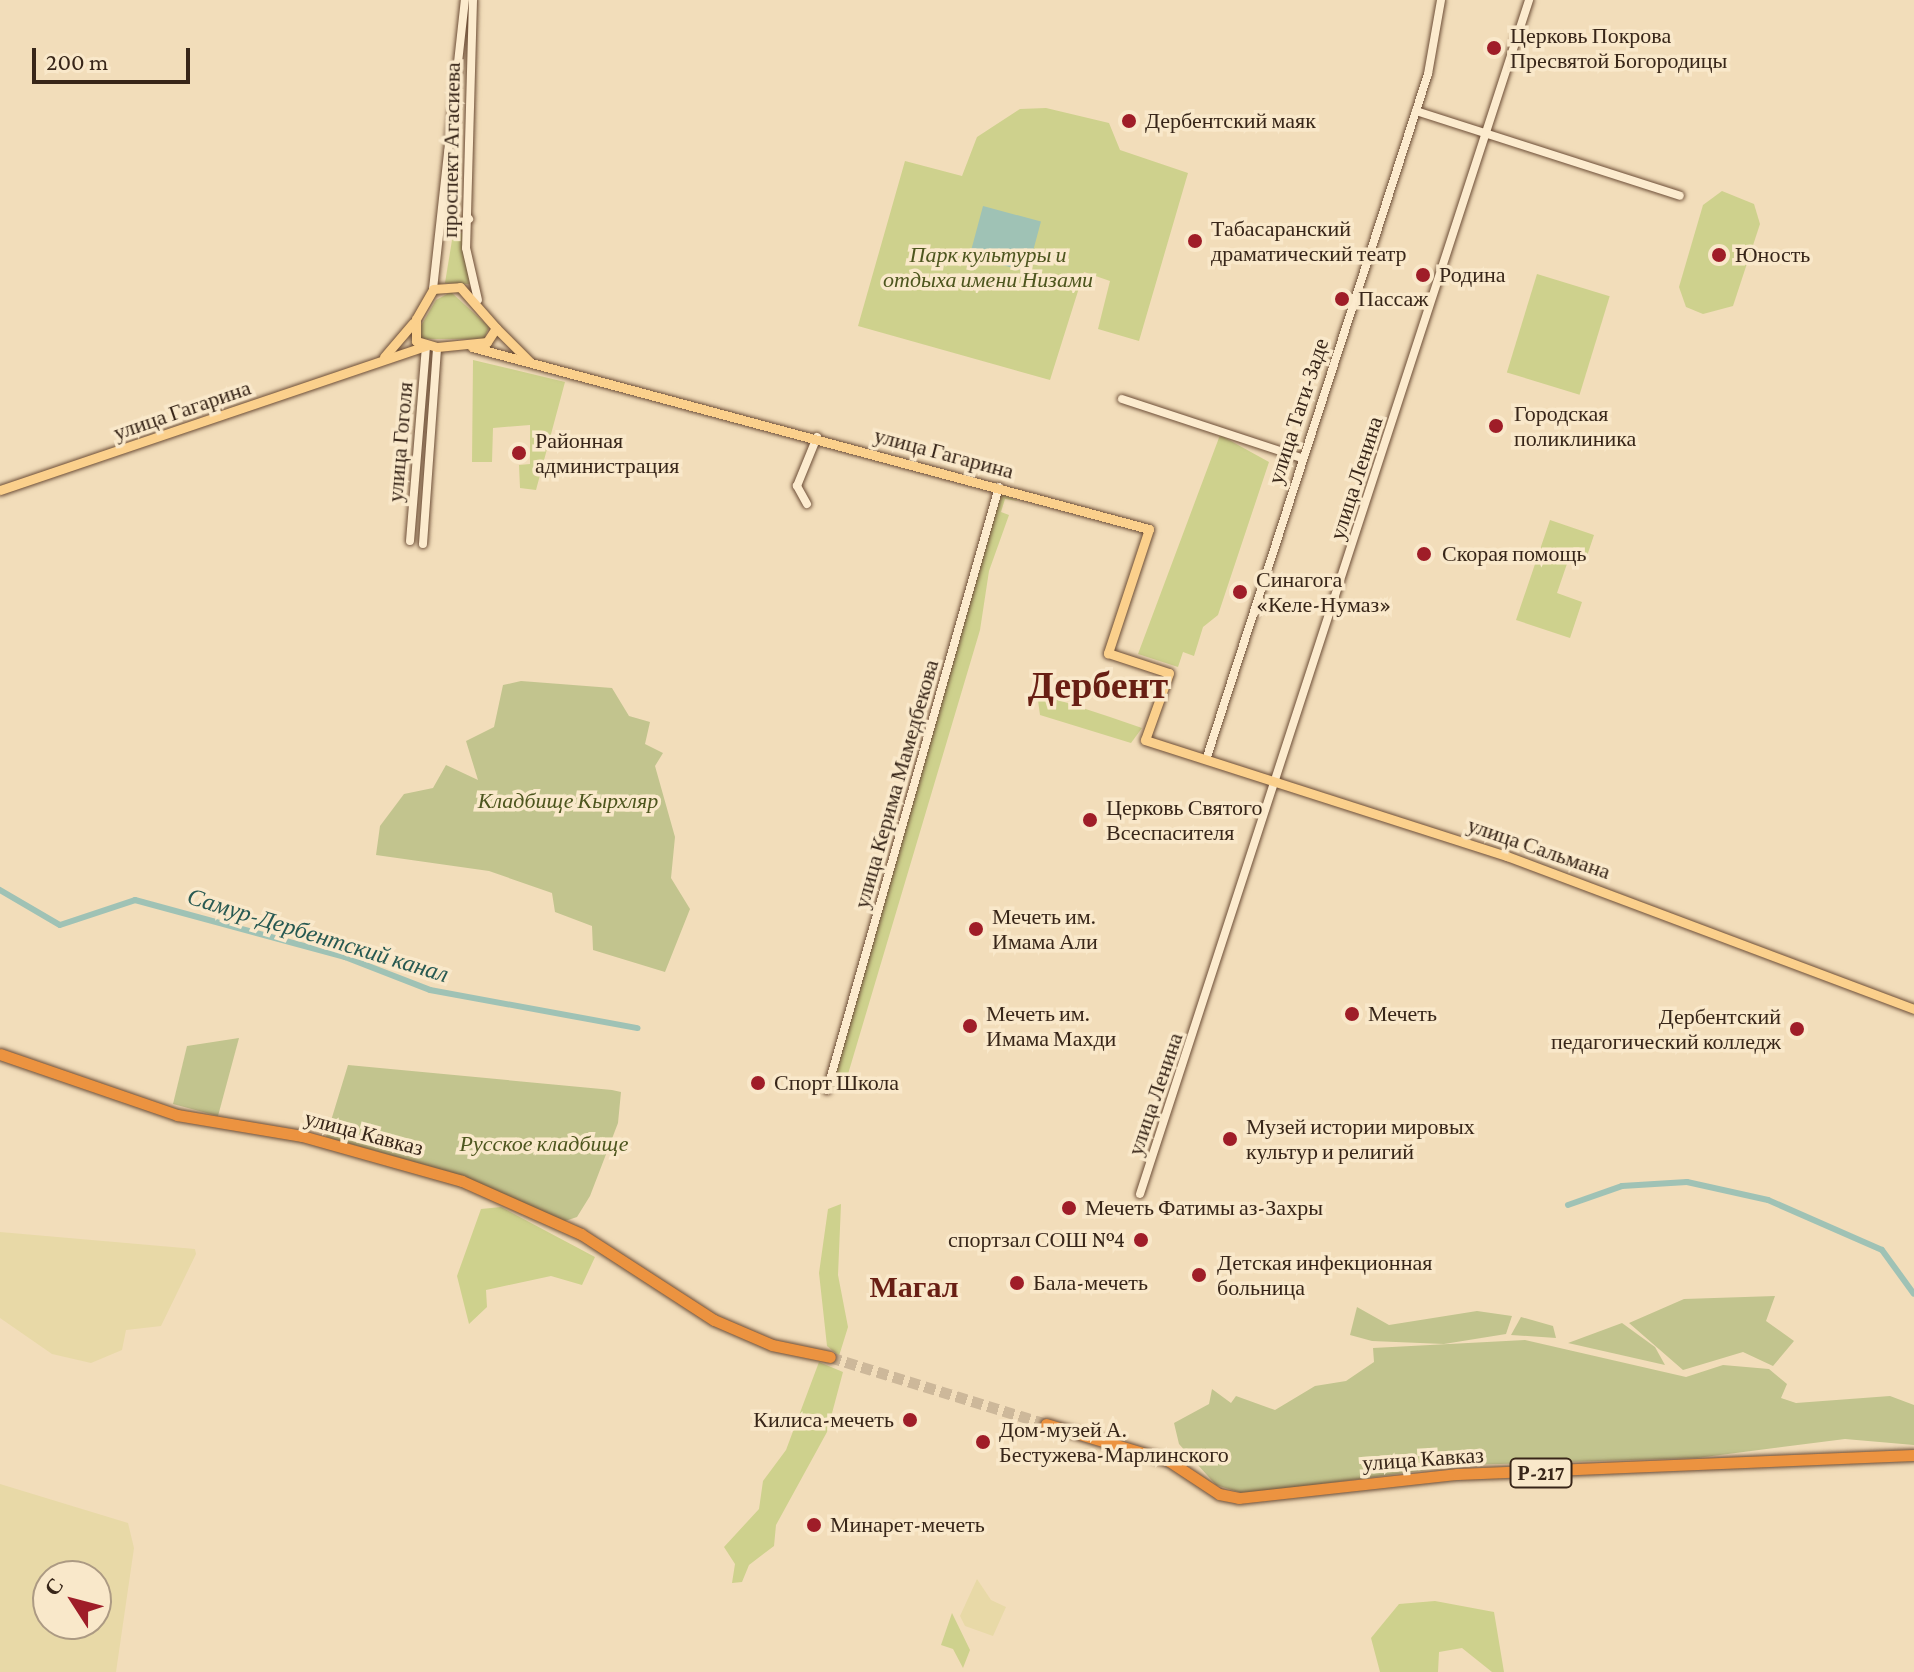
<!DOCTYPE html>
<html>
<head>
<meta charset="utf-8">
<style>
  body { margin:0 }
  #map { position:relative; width:1914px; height:1672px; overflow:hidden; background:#f2ddba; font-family:"Crimson Pro",serif }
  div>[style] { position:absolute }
  .farmland>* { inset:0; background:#e8d9a7 }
  .green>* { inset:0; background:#ced18d; transform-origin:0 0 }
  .cemetery>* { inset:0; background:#c2c48e }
  .water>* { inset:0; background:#9fc2b5; transform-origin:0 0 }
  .canal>* { height:6px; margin:-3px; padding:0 3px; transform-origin:3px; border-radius:3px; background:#9fc2b5 }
  .highway-tunnel>* { height:11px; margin-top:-5.5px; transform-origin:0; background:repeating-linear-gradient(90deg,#cdb89a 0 11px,transparent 0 16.5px) }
  .roads { filter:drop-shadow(0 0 2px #6c4d36) drop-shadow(0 0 2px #6c4d36) }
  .secondary>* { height:8px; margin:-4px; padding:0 4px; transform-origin:4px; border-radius:4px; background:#fcebce }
  .primary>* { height:9px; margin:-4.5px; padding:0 4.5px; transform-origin:4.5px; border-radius:4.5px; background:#fbd08c }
  .highway>* { height:11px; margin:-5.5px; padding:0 5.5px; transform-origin:5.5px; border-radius:5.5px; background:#ec9340 }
  .dots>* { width:22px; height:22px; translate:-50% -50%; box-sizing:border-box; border:4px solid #f9e8ca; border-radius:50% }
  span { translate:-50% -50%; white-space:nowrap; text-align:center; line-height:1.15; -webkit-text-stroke:7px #f9e8ca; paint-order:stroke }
  .shield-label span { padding:2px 6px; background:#f9e8ca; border:2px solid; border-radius:6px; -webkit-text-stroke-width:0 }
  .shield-label { font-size:20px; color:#382619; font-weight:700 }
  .poi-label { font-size:22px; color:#382619 }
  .left { translate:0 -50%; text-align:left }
  .right { translate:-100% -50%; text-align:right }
  .street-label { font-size:22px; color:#382619 }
  .park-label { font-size:22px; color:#4d561e; font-style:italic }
  .water-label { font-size:24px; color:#275952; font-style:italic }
  .district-label { font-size:30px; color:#691f14; font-weight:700 }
  .town-label { font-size:38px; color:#691f14; font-weight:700 }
  .north { position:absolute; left:32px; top:1560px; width:80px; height:80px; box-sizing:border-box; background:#f9e8ca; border:2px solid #ac9a83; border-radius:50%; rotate:306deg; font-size:22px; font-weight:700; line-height:32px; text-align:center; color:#382619 }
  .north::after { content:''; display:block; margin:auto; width:28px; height:36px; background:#9f1d28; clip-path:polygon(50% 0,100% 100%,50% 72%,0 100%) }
  .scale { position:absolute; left:32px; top:48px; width:158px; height:36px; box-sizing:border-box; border:4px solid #382619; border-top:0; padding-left:10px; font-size:24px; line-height:28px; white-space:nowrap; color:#382619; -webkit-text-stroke:6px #f9e8ca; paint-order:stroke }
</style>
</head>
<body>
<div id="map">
  <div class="farmland">
    <i style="clip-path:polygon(0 1232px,195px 1249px,196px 1254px,161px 1326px,126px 1330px,122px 1350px,91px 1363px,52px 1354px,0 1318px)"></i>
    <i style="clip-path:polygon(evenodd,0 1484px,128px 1523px,134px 1548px,116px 1672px,0 1672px,0 1484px,48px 1576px,96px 1576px,96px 1624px,48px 1624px,48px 1576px)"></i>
    <i style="clip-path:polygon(977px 1579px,991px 1600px,1006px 1607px,993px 1636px,965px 1626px,960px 1616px)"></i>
  </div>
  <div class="green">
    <i style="clip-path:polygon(1046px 108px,1109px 123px,1120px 150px,1188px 173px,1139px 341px,1098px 329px,1110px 281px,1084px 272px,1050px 380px,858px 326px,905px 161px,962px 176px,977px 137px,1020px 109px)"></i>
    <i style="clip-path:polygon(1722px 191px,1754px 204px,1760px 224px,1733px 306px,1703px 314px,1686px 307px,1679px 287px,1703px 205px)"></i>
    <i style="clip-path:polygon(464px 233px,469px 284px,445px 283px,453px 234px)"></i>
    <i style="left:1537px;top:274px;width:76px;height:103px;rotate:17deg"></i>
    <i style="clip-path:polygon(451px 292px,489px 327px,484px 339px,421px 339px,418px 331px,436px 300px)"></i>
    <i style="clip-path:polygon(473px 360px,565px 382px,536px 490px,520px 488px,519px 465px,530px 464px,530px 425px,493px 428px,492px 462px,472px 462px)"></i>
    <i style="clip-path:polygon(1220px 435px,1269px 462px,1218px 615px,1203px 627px,1194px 656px,1183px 652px,1178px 667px,1138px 654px)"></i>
    <i style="clip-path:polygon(1001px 493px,1018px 501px,1005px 499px,1001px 512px,1009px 515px,989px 571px,980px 630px,843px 1091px,832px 1086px)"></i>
    <i style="clip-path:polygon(1550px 520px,1594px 535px,1586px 559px,1570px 555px,1557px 593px,1582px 602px,1570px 638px,1516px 620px)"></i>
    <i style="clip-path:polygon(1037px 693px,1110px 717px,1142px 728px,1131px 743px,1040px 715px)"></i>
    <i style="clip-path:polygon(841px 1204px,838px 1275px,848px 1327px,839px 1356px,827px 1346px,819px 1273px,828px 1209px)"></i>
    <i style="clip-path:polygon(501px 1207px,595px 1257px,582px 1285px,551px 1276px,486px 1290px,487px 1307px,469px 1324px,457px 1276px,481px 1209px)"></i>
    <i style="clip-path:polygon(819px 1362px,843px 1372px,827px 1432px,776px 1525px,774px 1546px,749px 1565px,742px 1582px,732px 1583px,735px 1564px,724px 1547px,759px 1509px,763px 1481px,786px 1450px)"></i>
    <i style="clip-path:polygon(1435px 1601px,1494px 1612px,1504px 1672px,1492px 1672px,1462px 1648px,1439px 1652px,1438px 1672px,1380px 1672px,1371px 1638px,1399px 1604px)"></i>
    <i style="clip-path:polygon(952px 1613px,970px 1650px,963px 1668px,953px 1649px,941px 1645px)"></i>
  </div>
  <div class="cemetery">
    <i style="clip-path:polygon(521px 681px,612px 688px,629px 716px,650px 722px,645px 744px,663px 753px,655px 766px,675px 837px,671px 878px,690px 909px,665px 972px,593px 950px,592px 926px,555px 912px,552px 893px,489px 871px,376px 855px,380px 826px,404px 794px,433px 788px,446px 765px,478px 780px,466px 741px,494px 727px,503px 685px)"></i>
    <i style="clip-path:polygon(239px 1038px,218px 1116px,173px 1104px,187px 1046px)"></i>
    <i style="clip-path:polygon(348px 1065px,612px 1090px,621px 1092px,618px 1123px,590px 1196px,577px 1217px,565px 1221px,450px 1172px,326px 1137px)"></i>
    <i style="clip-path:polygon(1775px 1296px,1766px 1321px,1794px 1341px,1773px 1366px,1743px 1352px,1683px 1370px,1629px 1323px,1684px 1299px)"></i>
    <i style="clip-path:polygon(1357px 1307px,1389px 1325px,1477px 1311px,1512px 1316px,1506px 1334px,1444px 1344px,1372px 1341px,1350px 1335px)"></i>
    <i style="clip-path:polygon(1521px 1317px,1553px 1326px,1556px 1338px,1511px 1335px)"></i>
    <i style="clip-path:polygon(1622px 1323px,1655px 1347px,1665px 1365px,1568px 1343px)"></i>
    <i style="clip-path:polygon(1525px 1340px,1686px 1377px,1723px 1365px,1769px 1369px,1787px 1384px,1781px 1398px,1796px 1403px,1890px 1396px,1914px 1405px,1914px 1445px,1845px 1439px,1697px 1458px,1465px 1465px,1245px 1494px,1216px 1485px,1179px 1444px,1174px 1423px,1209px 1404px,1212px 1389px,1231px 1403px,1236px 1396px,1275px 1410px,1315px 1386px,1346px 1381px,1374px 1362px,1373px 1348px)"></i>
  </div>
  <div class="water">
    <i style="left:983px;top:206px;width:60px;height:52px;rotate:15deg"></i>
  </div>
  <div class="canal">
    <i style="left:0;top:890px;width:69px;rotate:30.3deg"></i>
    <i style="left:60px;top:925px;width:79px;rotate:-18.4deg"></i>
    <i style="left:135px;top:900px;width:218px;rotate:15.2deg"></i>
    <i style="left:345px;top:957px;width:91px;rotate:21.2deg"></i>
    <i style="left:430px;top:990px;width:211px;rotate:10.4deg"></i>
    <i style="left:1568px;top:1205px;width:57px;rotate:-19.4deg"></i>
    <i style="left:1622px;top:1186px;width:65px;rotate:-3.5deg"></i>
    <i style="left:1687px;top:1182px;width:83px;rotate:12.5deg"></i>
    <i style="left:1768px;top:1200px;width:124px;rotate:23.7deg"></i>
    <i style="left:1882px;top:1250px;width:54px;rotate:54deg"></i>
  </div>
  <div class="highway-tunnel">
    <i style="left:830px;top:1357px;width:226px;rotate:17.2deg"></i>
  </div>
  <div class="roads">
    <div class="secondary">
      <i style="left:473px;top:0;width:248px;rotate:91.6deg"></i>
      <i style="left:466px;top:248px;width:53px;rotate:77deg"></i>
      <i style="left:1416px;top:111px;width:277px;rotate:17.8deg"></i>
      <i style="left:445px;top:217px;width:15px;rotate:37deg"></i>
      <i style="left:457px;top:226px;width:14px;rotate:-30deg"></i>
      <i style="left:433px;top:289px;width:291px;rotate:-83.7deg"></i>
      <i style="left:1122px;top:399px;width:188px;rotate:18.2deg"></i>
      <i style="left:807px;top:504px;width:21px;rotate:-119deg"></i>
      <i style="left:797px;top:486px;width:53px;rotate:-67.8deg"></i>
      <i style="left:410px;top:541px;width:196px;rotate:-85.3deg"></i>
      <i style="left:423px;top:544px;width:197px;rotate:-85.9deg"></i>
      <i style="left:1206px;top:760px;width:721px;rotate:-72.07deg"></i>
      <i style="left:1428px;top:74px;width:75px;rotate:-80deg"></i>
      <i style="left:827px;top:1090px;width:627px;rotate:-74.08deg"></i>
      <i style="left:1140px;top:1194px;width:1256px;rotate:-71.95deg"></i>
    </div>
    <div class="primary">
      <i style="left:460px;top:287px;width:55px;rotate:48.7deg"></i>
      <i style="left:496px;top:328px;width:17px;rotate:123deg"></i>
      <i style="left:487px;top:342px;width:50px;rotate:174.3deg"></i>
      <i style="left:437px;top:347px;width:22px;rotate:-164deg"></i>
      <i style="left:416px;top:341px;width:22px;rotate:-90deg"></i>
      <i style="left:416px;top:319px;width:34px;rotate:-60deg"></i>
      <i style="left:433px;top:289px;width:27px;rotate:-4deg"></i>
      <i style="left:496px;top:328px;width:48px;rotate:45deg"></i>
      <i style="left:472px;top:347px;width:701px;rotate:15.05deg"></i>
      <i style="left:1149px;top:529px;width:131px;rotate:108.3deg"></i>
      <i style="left:1108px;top:653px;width:64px;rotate:18.2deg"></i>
      <i style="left:1169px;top:673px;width:71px;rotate:109.7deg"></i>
      <i style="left:384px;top:357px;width:45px;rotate:-49.5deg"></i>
      <i style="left:0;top:490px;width:450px;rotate:-18.7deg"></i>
      <i style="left:1145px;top:740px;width:380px;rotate:17.8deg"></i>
      <i style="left:1507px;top:856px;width:435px;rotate:20.6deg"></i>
    </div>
    <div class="highway">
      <i style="left:0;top:1054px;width:187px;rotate:19deg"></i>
      <i style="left:177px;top:1115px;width:127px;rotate:9.5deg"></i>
      <i style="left:302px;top:1136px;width:166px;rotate:15.7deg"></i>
      <i style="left:462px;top:1181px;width:130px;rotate:24deg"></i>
      <i style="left:581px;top:1234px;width:158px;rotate:32.9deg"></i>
      <i style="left:714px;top:1320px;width:63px;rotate:23.3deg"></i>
      <i style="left:772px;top:1345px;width:59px;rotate:11.7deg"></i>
      <i style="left:1046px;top:1424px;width:128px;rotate:16.7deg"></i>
      <i style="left:1169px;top:1461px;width:60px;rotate:33.4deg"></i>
      <i style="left:1219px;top:1494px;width:20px;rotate:11deg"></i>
      <i style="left:1239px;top:1498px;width:219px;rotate:-6.3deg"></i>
      <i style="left:1457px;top:1474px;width:457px;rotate:-2.4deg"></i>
    </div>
  </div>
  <div class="dots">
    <i style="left:1494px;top:48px;background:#9f1d28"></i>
    <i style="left:1129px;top:121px;background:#9f1d28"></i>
    <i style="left:1195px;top:241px;background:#9f1d28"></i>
    <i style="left:1719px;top:255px;background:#9f1d28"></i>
    <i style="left:1423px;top:275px;background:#9f1d28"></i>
    <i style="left:1342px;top:299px;background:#9f1d28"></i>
    <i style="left:1496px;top:426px;background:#9f1d28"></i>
    <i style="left:519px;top:453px;background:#9f1d28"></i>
    <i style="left:1424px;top:554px;background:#9f1d28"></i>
    <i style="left:1240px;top:592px;background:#9f1d28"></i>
    <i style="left:1090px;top:820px;background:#9f1d28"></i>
    <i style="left:976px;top:929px;background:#9f1d28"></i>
    <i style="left:1352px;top:1014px;background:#9f1d28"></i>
    <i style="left:970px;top:1026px;background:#9f1d28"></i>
    <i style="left:1797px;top:1029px;background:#9f1d28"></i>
    <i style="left:758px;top:1083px;background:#9f1d28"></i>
    <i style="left:1230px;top:1139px;background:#9f1d28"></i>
    <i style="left:1069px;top:1208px;background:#9f1d28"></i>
    <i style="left:1141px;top:1240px;background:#9f1d28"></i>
    <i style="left:1199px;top:1275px;background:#9f1d28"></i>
    <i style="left:1017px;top:1283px;background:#9f1d28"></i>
    <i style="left:910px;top:1420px;background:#9f1d28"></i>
    <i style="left:983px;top:1442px;background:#9f1d28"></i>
    <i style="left:814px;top:1525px;background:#9f1d28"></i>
  </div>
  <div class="shield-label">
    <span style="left:1541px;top:1473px">Р-217</span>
  </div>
  <div class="poi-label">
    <span class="left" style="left:1510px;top:48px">Церковь Покрова<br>Пресвятой Богородицы</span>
    <span class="left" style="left:1145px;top:121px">Дербентский маяк</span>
    <span class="left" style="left:1211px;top:241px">Табасаранский<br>драматический театр</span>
    <span class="left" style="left:1735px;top:255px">Юность</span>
    <span class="left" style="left:1439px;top:275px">Родина</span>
    <span class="left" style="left:1358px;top:299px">Пассаж</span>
    <span class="left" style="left:1514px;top:426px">Городская<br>поликлиника</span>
    <span class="left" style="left:535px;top:453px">Районная<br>администрация</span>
    <span class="left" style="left:1442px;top:554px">Скорая помощь</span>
    <span class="left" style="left:1256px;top:592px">Синагога<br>«Келе-Нумаз»</span>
    <span class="left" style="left:1106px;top:820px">Церковь Святого<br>Всеспасителя</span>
    <span class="left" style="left:992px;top:929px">Мечеть им.<br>Имама Али</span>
    <span class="left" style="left:986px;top:1026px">Мечеть им.<br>Имама Махди</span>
    <span class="left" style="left:1368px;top:1014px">Мечеть</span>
    <span class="right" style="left:1781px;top:1029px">Дербентский<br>педагогический колледж</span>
    <span class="left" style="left:774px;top:1083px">Спорт Школа</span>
    <span class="left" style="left:1246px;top:1139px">Музей истории мировых<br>культур и религий</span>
    <span class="left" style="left:1085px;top:1208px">Мечеть Фатимы аз-Захры</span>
    <span class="right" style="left:1125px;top:1240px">спортзал СОШ №4</span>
    <span class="left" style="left:1217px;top:1275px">Детская инфекционная<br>больница</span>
    <span class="left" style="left:1033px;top:1283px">Бала-мечеть</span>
    <span class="right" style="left:894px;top:1420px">Килиса-мечеть</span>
    <span class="left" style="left:999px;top:1442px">Дом-музей А.<br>Бестужева-Марлинского</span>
    <span class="left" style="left:830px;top:1525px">Минарет-мечеть</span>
  </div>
  <div class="street-label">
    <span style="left:451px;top:150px;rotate:-89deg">проспект Агасиева</span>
    <span style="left:182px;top:410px;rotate:-19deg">улица Гагарина</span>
    <span style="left:1298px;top:411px;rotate:-72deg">улица Таги-Заде</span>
    <span style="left:400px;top:442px;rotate:-85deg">улица Гоголя</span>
    <span style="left:944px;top:453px;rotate:15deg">улица Гагарина</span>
    <span style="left:1356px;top:478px;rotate:-72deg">улица Ленина</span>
    <span style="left:896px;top:784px;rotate:-74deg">улица Керима Мамедбекова</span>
    <span style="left:1539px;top:848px;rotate:19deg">улица Сальмана</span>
    <span style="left:1155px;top:1094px;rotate:-71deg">улица Ленина</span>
    <span style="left:364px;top:1133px;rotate:15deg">улица Кавказ</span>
    <span style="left:1423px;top:1459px;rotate:-4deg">улица Кавказ</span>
  </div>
  <div class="park-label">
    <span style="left:988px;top:267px">Парк культуры и<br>отдыха имени Низами</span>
    <span style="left:568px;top:801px">Кладбище Кырхляр</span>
    <span style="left:544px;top:1144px">Русское кладбище</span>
  </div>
  <div class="water-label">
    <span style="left:318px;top:935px;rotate:17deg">Самур-Дербентский канал</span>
  </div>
  <div class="district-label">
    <span style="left:914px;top:1287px">Магал</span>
  </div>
  <div class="town-label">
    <span style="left:1098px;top:686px">Дербент</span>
  </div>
  <div class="north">С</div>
  <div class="scale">200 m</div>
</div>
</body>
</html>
